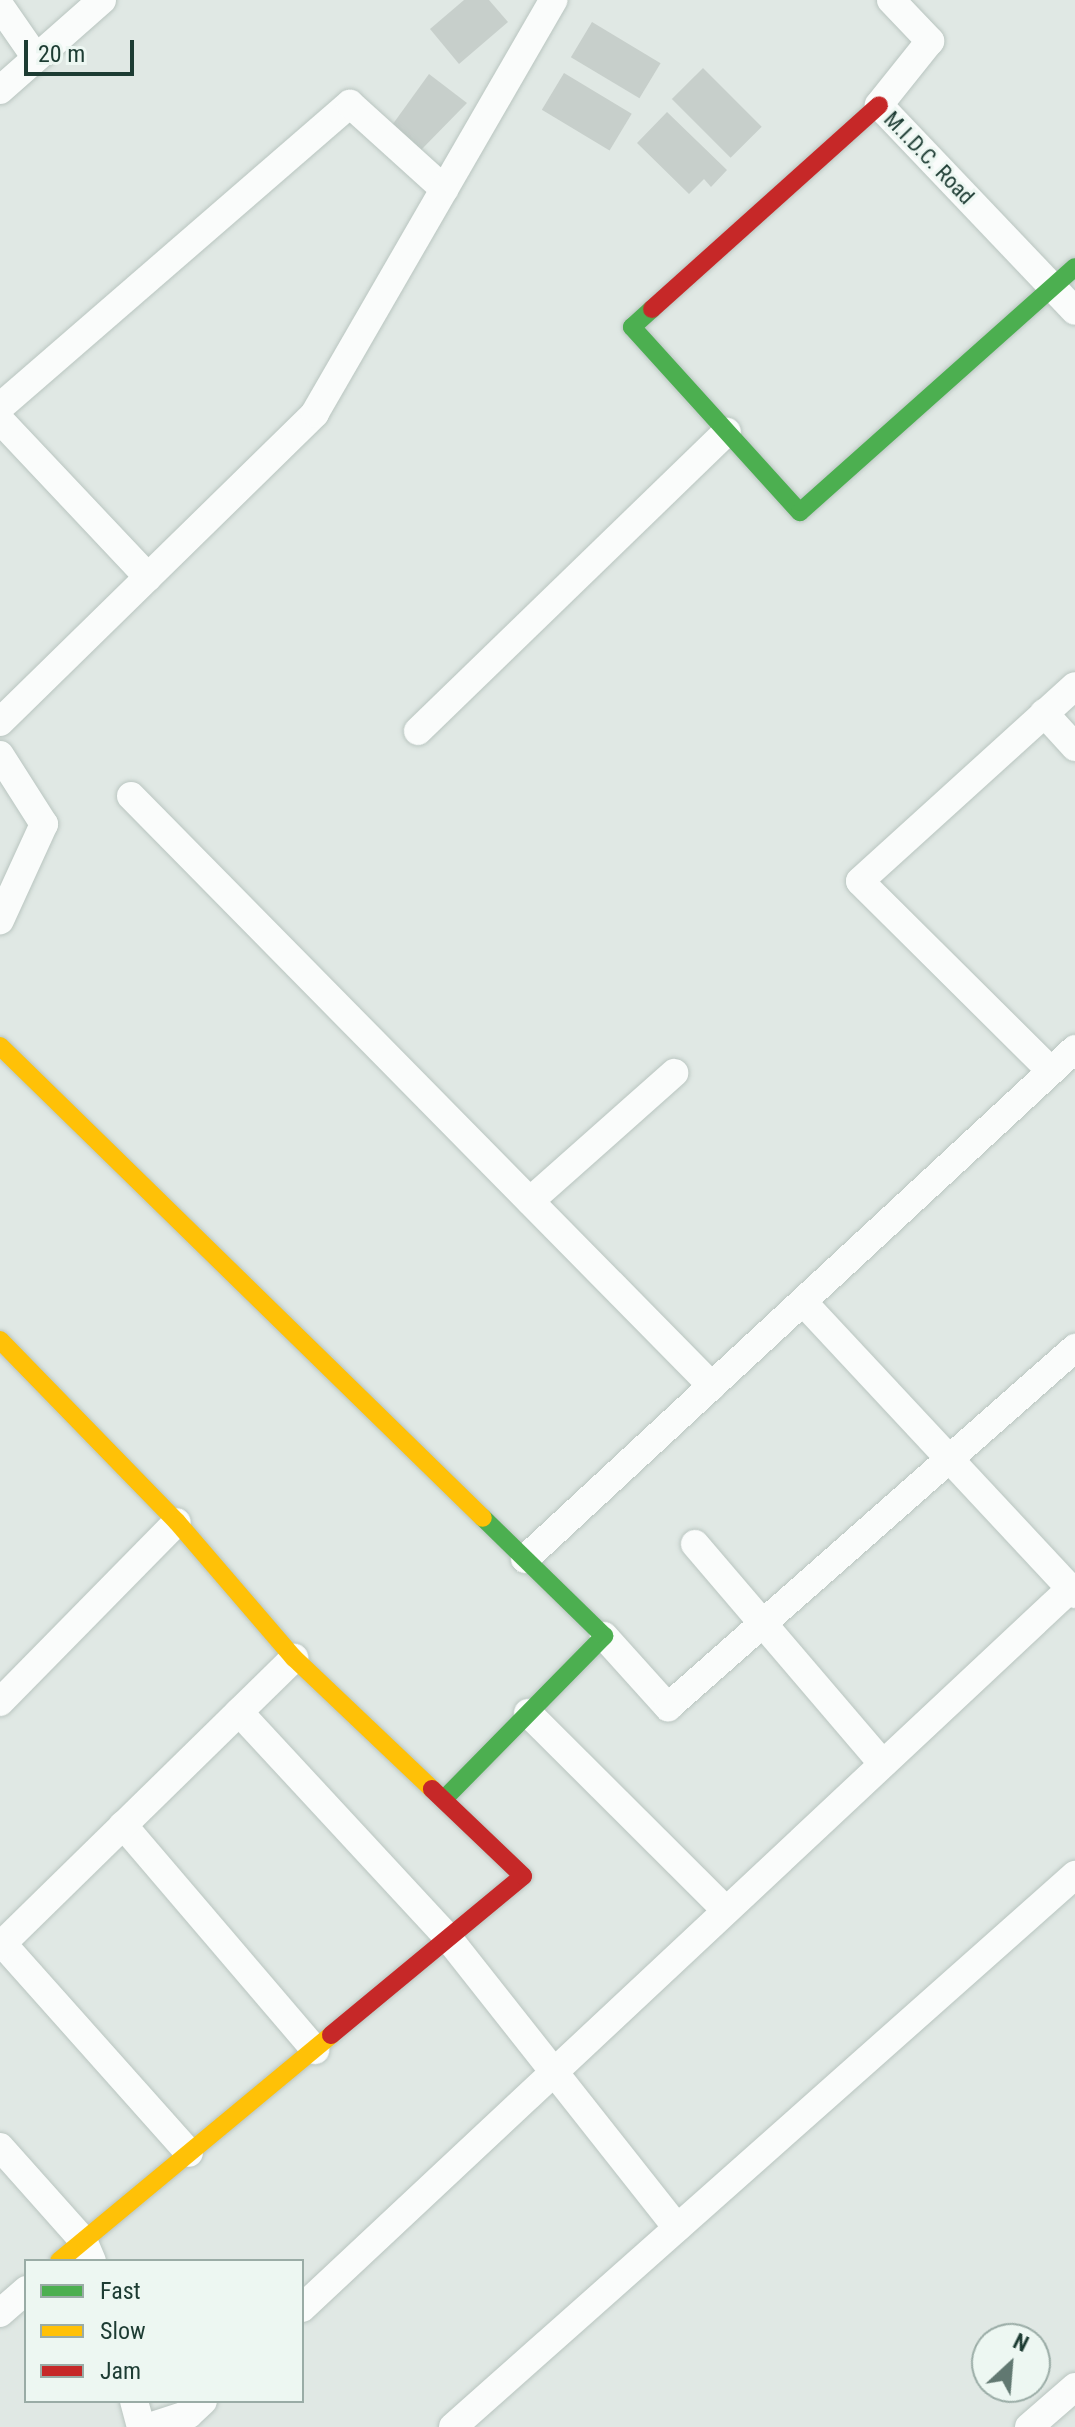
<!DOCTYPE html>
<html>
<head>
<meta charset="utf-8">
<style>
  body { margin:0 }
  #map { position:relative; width:1075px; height:2427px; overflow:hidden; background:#e0e8e4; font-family:"Roboto Condensed",sans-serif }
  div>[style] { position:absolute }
  .building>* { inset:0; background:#c7cfcb; transform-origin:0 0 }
  .roads { filter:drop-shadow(0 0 2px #b9c5c0) drop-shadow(0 0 2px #b9c5c0) }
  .street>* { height:28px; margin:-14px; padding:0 14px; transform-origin:14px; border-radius:14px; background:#fafcfb }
  .fast>* { height:18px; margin:-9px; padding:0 9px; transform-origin:9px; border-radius:9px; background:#4caf50 }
  .slow>* { height:18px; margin:-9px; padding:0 9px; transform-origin:9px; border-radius:9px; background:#ffc107 }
  .jam>* { height:18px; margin:-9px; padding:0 9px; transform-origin:9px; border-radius:9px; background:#c62828 }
  span { translate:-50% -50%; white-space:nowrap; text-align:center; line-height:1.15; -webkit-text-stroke:6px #edf7f2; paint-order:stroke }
  .street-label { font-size:22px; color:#1d3c33 }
  .legend { position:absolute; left:24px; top:2259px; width:280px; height:144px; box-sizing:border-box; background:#edf7f2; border:2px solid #9aaca6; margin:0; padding:10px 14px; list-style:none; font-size:24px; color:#1d3c33 }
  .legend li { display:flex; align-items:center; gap:16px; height:40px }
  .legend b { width:40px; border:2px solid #9aaca6 }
  .north { position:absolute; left:971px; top:2323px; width:80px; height:80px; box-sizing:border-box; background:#edf7f2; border:2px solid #9aaca6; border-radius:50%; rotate:26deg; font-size:22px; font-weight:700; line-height:32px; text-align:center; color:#1d3c33 }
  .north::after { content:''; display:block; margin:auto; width:28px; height:36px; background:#617871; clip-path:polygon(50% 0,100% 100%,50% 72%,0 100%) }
  .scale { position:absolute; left:24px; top:40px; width:110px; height:36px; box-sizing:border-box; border:4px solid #1d3c33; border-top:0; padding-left:10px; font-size:24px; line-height:28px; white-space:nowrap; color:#1d3c33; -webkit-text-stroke:6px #edf7f2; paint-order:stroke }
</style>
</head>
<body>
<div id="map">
  <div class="building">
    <i style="clip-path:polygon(464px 0,489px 0,508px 22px,459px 64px,430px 29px)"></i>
    <i style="left:592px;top:22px;width:80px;height:41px;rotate:31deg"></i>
    <i style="left:703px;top:68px;width:83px;height:44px;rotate:45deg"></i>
    <i style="left:564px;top:73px;width:79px;height:43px;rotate:31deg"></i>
    <i style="clip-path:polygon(429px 74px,467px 103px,420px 151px,390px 128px)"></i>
    <i style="clip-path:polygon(667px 112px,727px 170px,711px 187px,704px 179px,689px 194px,637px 143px)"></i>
  </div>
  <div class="roads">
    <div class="street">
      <i style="left:891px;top:0;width:57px;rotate:46.4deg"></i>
      <i style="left:930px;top:41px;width:82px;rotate:128.6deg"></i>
      <i style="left:879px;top:105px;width:284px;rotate:46.4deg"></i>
      <i style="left:0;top:6px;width:63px;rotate:55.3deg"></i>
      <i style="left:0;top:90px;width:136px;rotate:-41.4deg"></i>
      <i style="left:0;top:407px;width:463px;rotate:-40.9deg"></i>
      <i style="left:350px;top:104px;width:127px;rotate:42.1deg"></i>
      <i style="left:0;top:420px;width:216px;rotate:46.7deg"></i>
      <i style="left:1044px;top:713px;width:46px;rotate:47.6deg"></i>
      <i style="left:0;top:722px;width:441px;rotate:-44.4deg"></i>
      <i style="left:315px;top:413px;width:477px;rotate:-60deg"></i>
      <i style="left:418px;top:731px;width:430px;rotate:-44.1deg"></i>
      <i style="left:0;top:755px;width:82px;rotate:57.5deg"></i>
      <i style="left:44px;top:824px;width:106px;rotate:114.6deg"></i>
      <i style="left:131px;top:796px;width:828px;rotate:45.44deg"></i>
      <i style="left:1051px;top:1071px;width:269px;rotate:-135.2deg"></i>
      <i style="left:860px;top:881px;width:290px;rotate:-42.2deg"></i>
      <i style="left:530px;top:1201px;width:193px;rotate:-41.6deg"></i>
      <i style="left:804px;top:1303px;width:398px;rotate:47deg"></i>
      <i style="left:695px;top:1544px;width:289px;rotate:49.5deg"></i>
      <i style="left:525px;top:1559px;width:750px;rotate:-42.84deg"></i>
      <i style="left:604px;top:1636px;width:96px;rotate:48deg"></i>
      <i style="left:668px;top:1707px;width:543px;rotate:-41.41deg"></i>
      <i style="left:0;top:1702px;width:252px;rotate:-45.5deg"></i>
      <i style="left:239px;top:1712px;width:309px;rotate:47.2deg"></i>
      <i style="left:449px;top:1939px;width:368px;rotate:51.7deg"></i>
      <i style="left:528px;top:1713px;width:279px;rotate:44.9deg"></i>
      <i style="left:123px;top:1825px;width:296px;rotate:49.5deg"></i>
      <i style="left:2px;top:1943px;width:281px;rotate:48.3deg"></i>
      <i style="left:0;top:1946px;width:412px;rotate:-44.4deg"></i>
      <i style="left:0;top:2147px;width:125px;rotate:48.3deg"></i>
      <i style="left:83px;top:2240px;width:23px;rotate:67deg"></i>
      <i style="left:302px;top:2308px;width:1052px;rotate:-43.11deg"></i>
      <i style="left:0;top:2313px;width:35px;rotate:-41deg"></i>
      <i style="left:134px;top:2401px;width:27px;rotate:75deg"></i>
      <i style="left:149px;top:2427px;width:42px;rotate:-18deg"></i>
      <i style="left:189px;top:2414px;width:19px;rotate:-43deg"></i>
      <i style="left:453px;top:2427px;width:832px;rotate:-41.59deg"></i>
      <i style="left:1029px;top:2427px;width:61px;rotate:-41deg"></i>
    </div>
    <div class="fast">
      <i style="left:652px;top:309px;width:27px;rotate:138deg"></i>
      <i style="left:632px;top:327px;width:250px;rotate:47.8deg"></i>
      <i style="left:800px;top:512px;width:368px;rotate:-41.7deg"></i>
      <i style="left:446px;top:1797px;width:226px;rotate:-45.5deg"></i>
      <i style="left:604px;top:1636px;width:169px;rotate:-135.7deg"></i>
    </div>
    <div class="slow">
      <i style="left:0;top:1046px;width:675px;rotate:44.34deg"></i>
      <i style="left:0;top:1340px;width:254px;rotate:45.8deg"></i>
      <i style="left:177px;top:1522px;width:179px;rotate:49.3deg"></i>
      <i style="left:294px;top:1658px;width:190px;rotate:43.5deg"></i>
      <i style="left:59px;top:2261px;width:354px;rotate:-39.7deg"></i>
    </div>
    <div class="jam">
      <i style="left:652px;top:309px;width:305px;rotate:-41.9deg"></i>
      <i style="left:331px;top:2035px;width:249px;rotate:-39.6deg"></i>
      <i style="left:523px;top:1876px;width:126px;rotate:-136.3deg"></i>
    </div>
  </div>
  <div class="street-label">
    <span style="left:929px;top:158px;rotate:46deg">M.I.D.C. Road</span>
  </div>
  <ul class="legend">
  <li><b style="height:10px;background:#4caf50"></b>Fast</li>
  <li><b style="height:10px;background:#ffc107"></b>Slow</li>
  <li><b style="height:10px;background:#c62828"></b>Jam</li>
  </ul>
  <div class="north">N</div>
  <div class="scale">20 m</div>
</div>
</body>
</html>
